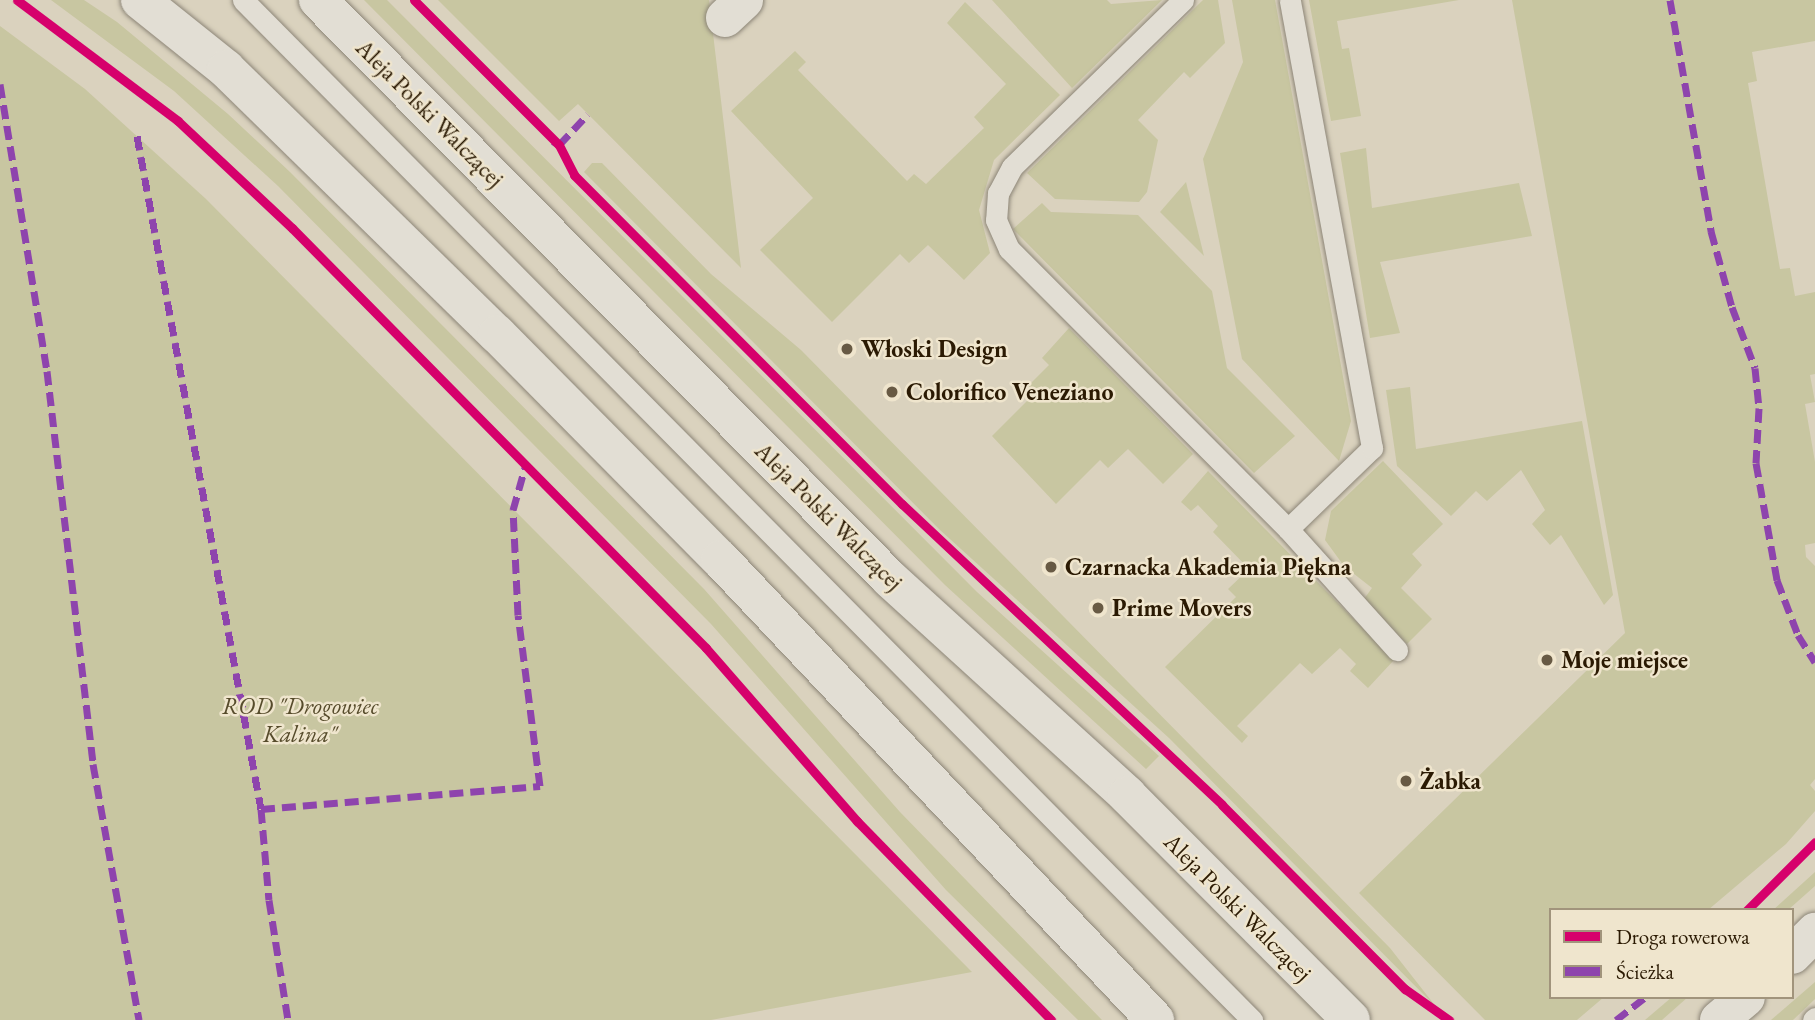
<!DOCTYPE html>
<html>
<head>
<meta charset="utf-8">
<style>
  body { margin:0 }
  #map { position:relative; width:1815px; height:1020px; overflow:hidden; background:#dad2be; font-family:"EB Garamond",serif }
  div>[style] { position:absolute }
  .green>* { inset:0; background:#c8c6a1 }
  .roads { filter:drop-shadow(0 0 2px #8c8577) drop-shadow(0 0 2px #8c8577) }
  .lane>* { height:21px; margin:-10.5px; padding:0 10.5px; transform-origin:10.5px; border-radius:10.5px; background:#e2ded4 }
  .street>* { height:38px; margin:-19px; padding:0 19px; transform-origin:19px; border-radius:19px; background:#e2ded4 }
  .secondary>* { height:38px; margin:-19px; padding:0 19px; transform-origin:19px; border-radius:19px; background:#e2ded4 }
  .quiet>* { height:7px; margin-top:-3.5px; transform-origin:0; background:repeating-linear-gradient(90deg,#8e44ad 0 14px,transparent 0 21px) }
  .cycleway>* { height:9px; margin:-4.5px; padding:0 4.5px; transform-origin:4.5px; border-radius:4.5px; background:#d6006c }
  .dots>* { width:19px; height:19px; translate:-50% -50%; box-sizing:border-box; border:4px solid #efe5cd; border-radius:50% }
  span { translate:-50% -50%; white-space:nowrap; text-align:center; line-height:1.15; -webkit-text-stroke:5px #efe5cd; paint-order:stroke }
  .street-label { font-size:24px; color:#2b1a03 }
  .poi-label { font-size:24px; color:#2b1a03; font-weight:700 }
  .left { translate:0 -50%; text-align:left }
  .park-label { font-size:24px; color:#564b2b; font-style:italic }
  .legend { position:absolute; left:1549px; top:908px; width:245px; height:91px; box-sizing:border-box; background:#efe5cd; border:2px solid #a1947c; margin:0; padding:9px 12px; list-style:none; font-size:21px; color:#2b1a03 }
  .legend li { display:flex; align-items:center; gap:14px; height:35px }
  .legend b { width:35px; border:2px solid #a1947c }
</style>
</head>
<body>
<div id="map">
  <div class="green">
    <i style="clip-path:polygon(51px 0,84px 0,117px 22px,228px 114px,290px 172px,704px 589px,900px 812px,1102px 1020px,1078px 1020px,946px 890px,711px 624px,278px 186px,174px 91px)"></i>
    <i style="clip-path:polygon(364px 0,387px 0,977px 592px,1159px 756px,1146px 769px,945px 585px)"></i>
    <i style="clip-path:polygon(438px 0,709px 0,741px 268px,578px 104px,559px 121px)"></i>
    <i style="clip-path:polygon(992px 0,1107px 0,1111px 4px,1162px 0,1072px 88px)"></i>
    <i style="clip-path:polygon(1203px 0,1218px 0,1225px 43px,1190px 78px,1184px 72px,1138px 120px,1158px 140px,1147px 192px,1139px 202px,1055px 199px,1027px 173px)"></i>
    <i style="clip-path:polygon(1232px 0,1275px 0,1351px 421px,1339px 461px,1242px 359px,1203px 159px,1243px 62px)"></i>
    <i style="clip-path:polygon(1309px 0,1459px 0,1337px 21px,1342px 49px,1349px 48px,1361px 116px,1331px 121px)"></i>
    <i style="clip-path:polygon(1512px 0,1815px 0,1815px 41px,1752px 52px,1757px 81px,1748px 83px,1780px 269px,1790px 268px,1795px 296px,1815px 292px,1815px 374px,1810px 375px,1815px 402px,1805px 404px,1815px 462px,1815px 543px,1805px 545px,1806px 557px,1815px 566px,1815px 779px,1810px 785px,1815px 791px,1815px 811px,1786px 844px,1708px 910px,1551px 910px,1551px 997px,1604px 997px,1577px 1020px,1485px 1020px,1359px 893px,1625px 633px)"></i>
    <i style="clip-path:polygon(965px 2px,1060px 95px,994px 160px,979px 210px,990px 253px,964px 280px,928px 245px,909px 263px,900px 254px,832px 322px,760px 250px,813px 198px,731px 111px,795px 51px,806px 62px,798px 70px,907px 181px,914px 174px,926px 184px,984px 128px,974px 117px,1006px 84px,947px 23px)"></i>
    <i style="clip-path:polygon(0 26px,85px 89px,206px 199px,972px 972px,711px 1020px,0 1020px)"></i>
    <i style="clip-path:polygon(1366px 148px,1372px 208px,1519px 183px,1532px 236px,1380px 262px,1400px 333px,1370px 338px,1340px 153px)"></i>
    <i style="clip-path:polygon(592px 163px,602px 163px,711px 274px,801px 350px,1390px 948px,1437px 1008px,1169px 738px,940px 530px,584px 172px)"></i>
    <i style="clip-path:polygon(1186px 182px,1204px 256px,1160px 212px)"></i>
    <i style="clip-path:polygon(1042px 203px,1051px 212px,1138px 215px,1212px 291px,1227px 368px,1295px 436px,1254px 473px,1013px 229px)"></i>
    <i style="clip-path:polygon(1069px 328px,1193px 454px,1163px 484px,1128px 449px,1108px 468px,1100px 460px,1056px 504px,992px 436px,1035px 393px,1028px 386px,1049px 365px,1042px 358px)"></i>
    <i style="clip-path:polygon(1410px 387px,1416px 449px,1582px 421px,1613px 595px,1604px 605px,1561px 535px,1550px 545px,1532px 524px,1545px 510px,1521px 470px,1487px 501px,1476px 491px,1451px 516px,1397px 466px,1386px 390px)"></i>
    <i style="clip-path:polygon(1383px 461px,1443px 524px,1412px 554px,1422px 565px,1401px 588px,1432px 619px,1407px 644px,1364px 599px,1372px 588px,1344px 566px,1325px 540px,1331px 511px)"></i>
    <i style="clip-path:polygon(1208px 471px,1394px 660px,1368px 688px,1350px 671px,1356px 664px,1340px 648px,1312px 674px,1300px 663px,1237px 726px,1248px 736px,1242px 743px,1165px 667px,1236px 597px,1228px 589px,1249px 569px,1213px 532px,1218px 526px,1198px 505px,1191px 511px,1181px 502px)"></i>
    <i style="clip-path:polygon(1815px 872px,1815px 886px,1788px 910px,1773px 910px)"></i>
    <i style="clip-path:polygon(1815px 982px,1815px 999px,1793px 1020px,1771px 1020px)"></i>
    <i style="clip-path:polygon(1672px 997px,1688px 997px,1662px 1020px,1645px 1020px)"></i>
  </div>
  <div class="roads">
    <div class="lane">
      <i style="left:243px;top:0;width:1435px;rotate:45.31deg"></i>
      <i style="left:1183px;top:0;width:239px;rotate:135.7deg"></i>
      <i style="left:1012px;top:167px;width:30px;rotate:118deg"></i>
      <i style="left:998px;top:193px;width:27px;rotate:94deg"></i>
      <i style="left:996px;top:220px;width:32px;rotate:66deg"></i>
      <i style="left:1009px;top:249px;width:395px;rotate:45.1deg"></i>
      <i style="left:1288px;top:529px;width:163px;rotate:48deg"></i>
      <i style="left:1288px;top:529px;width:117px;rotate:-44deg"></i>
      <i style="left:1372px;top:448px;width:455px;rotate:-100.4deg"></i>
      <i style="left:1813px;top:1020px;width:3px;rotate:-45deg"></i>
    </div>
    <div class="street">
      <i style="left:725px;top:18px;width:26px;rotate:-43deg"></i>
      <i style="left:1792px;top:955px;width:33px;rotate:-45deg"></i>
      <i style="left:1719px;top:1020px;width:35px;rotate:-40deg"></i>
    </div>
    <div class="secondary">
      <i style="left:140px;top:0;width:110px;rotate:38.7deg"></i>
      <i style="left:226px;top:69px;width:379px;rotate:44.4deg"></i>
      <i style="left:497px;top:334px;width:317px;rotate:45.3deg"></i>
      <i style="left:720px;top:559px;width:634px;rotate:46.66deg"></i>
      <i style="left:318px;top:0;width:814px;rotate:45.35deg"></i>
      <i style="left:890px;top:579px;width:321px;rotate:42.3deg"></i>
      <i style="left:1127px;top:795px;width:317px;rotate:45.1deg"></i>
    </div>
  </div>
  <div class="quiet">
    <i style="left:1670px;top:0;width:235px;rotate:79.9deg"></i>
    <i style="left:1711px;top:231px;width:79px;rotate:74.6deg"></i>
    <i style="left:1732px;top:307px;width:65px;rotate:69.3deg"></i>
    <i style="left:1755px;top:368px;width:40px;rotate:84.3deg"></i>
    <i style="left:1759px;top:408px;width:55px;rotate:93.1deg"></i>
    <i style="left:1756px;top:463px;width:119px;rotate:79.8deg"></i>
    <i style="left:1777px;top:580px;width:59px;rotate:69.1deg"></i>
    <i style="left:1798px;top:635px;width:32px;rotate:58deg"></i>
    <i style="left:0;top:84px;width:291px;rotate:80.7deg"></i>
    <i style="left:47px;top:371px;width:396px;rotate:83.3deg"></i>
    <i style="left:93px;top:764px;width:260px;rotate:79.8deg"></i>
    <i style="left:137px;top:136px;width:684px;rotate:79.56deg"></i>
    <i style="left:261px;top:809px;width:91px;rotate:85deg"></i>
    <i style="left:269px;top:900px;width:121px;rotate:81deg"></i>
    <i style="left:553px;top:141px;width:7px;rotate:34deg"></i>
    <i style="left:559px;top:145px;width:42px;rotate:-46.9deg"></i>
    <i style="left:261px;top:809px;width:280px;rotate:-4.7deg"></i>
    <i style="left:540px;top:786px;width:172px;rotate:-97.3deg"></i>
    <i style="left:518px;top:615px;width:105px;rotate:-92.7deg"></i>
    <i style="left:513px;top:510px;width:48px;rotate:-74.2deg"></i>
    <i style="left:1616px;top:1020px;width:37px;rotate:-38deg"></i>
  </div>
  <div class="cycleway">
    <i style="left:17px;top:0;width:201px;rotate:36.9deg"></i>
    <i style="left:178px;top:121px;width:156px;rotate:43.2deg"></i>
    <i style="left:292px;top:228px;width:590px;rotate:45.41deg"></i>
    <i style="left:706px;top:648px;width:230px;rotate:48.9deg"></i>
    <i style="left:857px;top:821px;width:278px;rotate:45.7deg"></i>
    <i style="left:414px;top:0;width:205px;rotate:45deg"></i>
    <i style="left:559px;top:145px;width:34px;rotate:63deg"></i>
    <i style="left:574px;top:175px;width:465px;rotate:45.1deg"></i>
    <i style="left:902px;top:504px;width:439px;rotate:43.2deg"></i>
    <i style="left:1222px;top:805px;width:260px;rotate:45.2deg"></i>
    <i style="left:1405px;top:989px;width:54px;rotate:35.2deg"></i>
    <i style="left:1747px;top:910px;width:96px;rotate:-45deg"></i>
  </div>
  <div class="dots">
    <i style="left:847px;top:349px;background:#685a44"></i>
    <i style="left:892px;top:392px;background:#685a44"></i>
    <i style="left:1051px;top:567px;background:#685a44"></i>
    <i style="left:1098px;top:608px;background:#685a44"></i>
    <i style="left:1547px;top:660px;background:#685a44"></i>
    <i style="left:1406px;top:781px;background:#685a44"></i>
  </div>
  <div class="street-label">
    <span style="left:430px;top:113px;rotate:45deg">Aleja Polski Walczącej</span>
    <span style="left:829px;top:516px;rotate:45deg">Aleja Polski Walczącej</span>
    <span style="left:1238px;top:907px;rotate:45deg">Aleja Polski Walczącej</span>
  </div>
  <div class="poi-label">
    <span class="left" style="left:861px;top:349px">Włoski Design</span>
    <span class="left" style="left:906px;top:392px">Colorifico Veneziano</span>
    <span class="left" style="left:1065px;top:567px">Czarnacka Akademia Piękna</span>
    <span class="left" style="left:1112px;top:608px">Prime Movers</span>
    <span class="left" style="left:1561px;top:660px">Moje miejsce</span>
    <span class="left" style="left:1420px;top:781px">Żabka</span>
  </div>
  <div class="park-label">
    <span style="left:300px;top:720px">ROD "Drogowiec<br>Kalina"</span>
  </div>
  <ul class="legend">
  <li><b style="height:9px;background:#d6006c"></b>Droga rowerowa</li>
  <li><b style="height:9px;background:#8e44ad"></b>Ścieżka</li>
  </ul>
</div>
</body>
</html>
